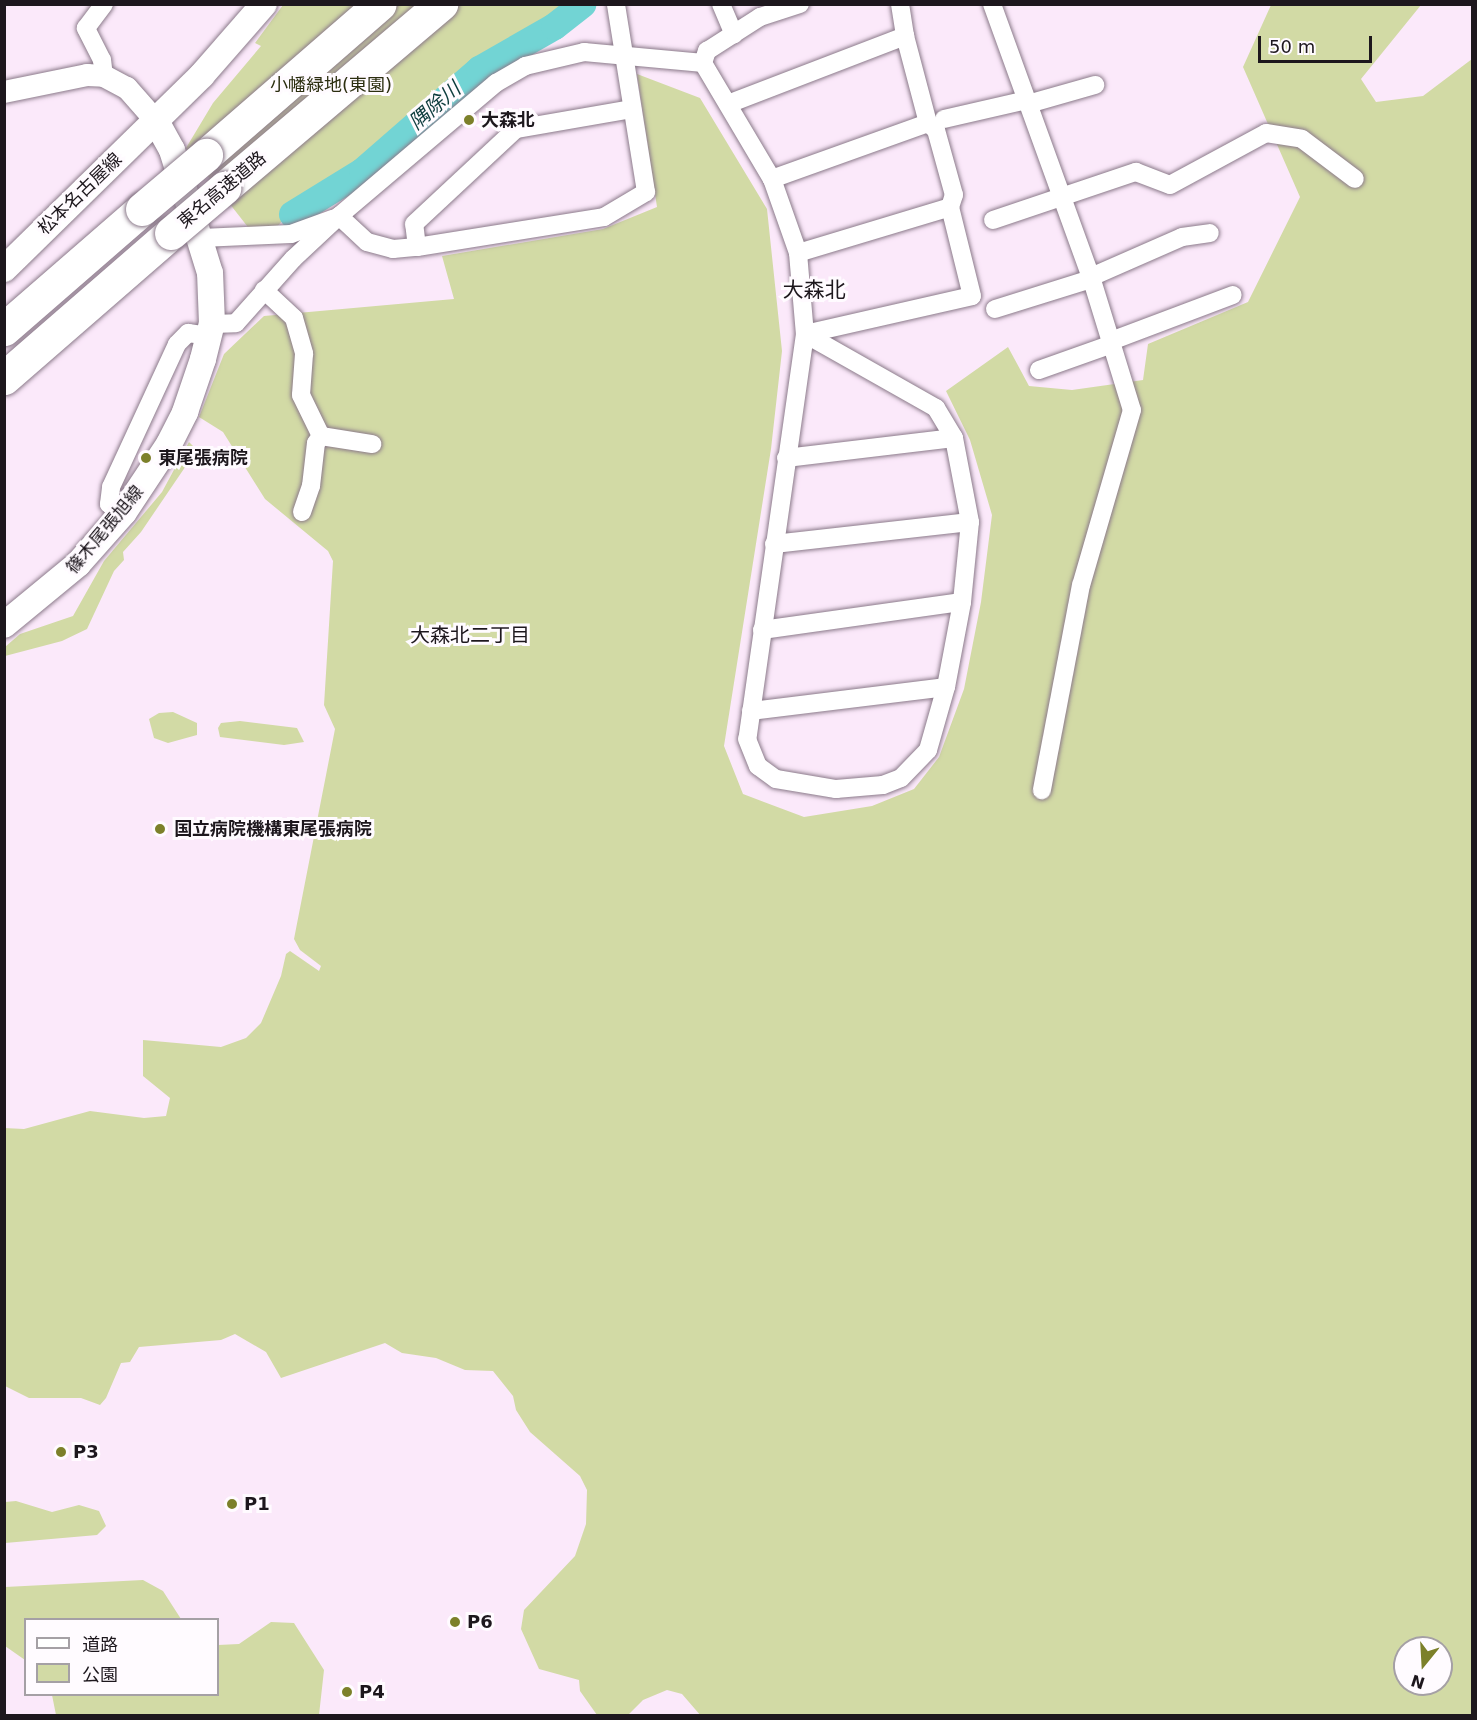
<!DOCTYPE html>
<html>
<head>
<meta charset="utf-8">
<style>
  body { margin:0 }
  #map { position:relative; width:1477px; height:1720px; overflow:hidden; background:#fbe9fa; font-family:"DejaVu Sans","Noto Sans JP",sans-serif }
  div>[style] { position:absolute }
  .green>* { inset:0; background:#d2daa5 }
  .river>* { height:27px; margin:-13.5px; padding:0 13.5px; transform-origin:13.5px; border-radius:13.5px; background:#72d4d4 }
  .roads { filter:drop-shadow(0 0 2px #8b7a8a) drop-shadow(0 0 2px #8b7a8a) }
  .minor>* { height:18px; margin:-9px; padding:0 9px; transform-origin:9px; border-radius:9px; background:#fff }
  .tertiary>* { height:22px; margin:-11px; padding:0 11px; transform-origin:11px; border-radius:11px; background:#fff }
  .secondary>* { height:26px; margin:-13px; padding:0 13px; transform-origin:13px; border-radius:13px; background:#fff }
  .motorway>* { height:33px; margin:-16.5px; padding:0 16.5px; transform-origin:16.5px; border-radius:16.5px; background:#fff }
  .bridges { filter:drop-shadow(0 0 2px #8b7a8a) drop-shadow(0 0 2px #8b7a8a) }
  .motorway-bridge>* { height:33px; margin:-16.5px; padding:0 16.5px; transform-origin:16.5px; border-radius:16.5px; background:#fff }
  .dots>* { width:16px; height:16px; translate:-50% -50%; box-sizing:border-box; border:3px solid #fffbff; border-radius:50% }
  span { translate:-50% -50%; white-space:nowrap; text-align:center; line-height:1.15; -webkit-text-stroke:6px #fffbff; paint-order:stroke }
  .park-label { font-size:18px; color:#2b2e0f }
  .poi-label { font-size:18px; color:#1d171d; font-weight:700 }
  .left { translate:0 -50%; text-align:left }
  .street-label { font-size:18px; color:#1d171d }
  .water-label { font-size:20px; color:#0c3b3c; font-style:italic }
  .neighbourhood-label { font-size:20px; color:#1d171d }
  .quarter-label { font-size:21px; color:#1d171d }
  .frame { position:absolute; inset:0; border:6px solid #1d171d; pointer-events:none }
  .legend { position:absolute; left:24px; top:1618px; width:195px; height:78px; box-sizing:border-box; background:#fffbff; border:2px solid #a5a0a5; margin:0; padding:8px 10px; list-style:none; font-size:18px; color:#1d171d }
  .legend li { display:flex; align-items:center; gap:12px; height:30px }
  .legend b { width:30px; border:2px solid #a5a0a5 }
  .north { position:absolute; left:1393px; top:1636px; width:60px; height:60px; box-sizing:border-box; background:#fffbff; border:2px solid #a5a0a5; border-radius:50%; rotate:198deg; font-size:16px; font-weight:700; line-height:24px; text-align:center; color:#1d171d }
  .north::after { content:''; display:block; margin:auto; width:21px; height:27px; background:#7c802a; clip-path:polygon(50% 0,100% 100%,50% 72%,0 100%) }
  .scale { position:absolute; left:1258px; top:36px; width:114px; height:27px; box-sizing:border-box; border:3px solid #1d171d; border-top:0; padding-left:8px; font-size:18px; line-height:21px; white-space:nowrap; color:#1d171d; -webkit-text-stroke:4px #fffbff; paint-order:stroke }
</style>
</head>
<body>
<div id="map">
  <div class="green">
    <i style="clip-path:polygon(283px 5px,570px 5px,549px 23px,463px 75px,357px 168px,291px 210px,277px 227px,251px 231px,186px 148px,213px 103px,261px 46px,255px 43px)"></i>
    <i style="clip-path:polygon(evenodd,1271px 5px,1421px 5px,1361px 79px,1376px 102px,1423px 96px,1472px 59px,1472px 1715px,701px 1716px,682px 1694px,667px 1690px,643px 1700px,628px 1715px,597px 1715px,580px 1691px,579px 1680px,539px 1669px,521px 1629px,524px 1610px,575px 1556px,586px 1524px,587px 1490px,580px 1476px,530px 1432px,516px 1410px,513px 1396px,493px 1371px,465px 1370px,436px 1358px,402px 1353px,385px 1343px,281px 1378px,266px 1352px,235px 1334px,221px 1340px,139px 1347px,130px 1362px,121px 1363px,106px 1398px,100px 1405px,81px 1398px,29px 1398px,5px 1386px,4px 1128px,24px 1129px,90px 1111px,144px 1118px,166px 1116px,170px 1098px,143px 1076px,143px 1040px,221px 1047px,246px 1038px,261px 1023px,281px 976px,286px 954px,290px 951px,319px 971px,321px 966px,300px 950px,294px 939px,335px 729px,324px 705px,333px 561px,328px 551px,265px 499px,223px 432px,199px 417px,224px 354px,264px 316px,454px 299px,442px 256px,603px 229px,657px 207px,637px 74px,700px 98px,767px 209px,782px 351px,771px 449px,724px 746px,743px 794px,804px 817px,872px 806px,914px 789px,939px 757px,964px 689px,981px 602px,992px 515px,970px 440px,946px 391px,1008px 347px,1029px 386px,1072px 390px,1143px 380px,1148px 344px,1248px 302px,1300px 197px,1243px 67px,1271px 5px,1405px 1648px,1441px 1648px,1441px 1684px,1405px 1684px,1405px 1648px)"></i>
    <i style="clip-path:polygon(189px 442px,193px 446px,194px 454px,141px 532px,123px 552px,124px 560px,114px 571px,87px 629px,62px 641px,5px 656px,5px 647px,20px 634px,73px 616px,104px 561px,162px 492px)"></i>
    <i style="clip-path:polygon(173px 712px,197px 723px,197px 735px,168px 743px,154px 738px,149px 719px,159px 713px)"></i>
    <i style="clip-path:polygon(240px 721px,297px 728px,304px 742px,284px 745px,220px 737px,218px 728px,221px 723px)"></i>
    <i style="clip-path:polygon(16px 1501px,52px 1512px,79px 1505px,99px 1511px,106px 1526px,97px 1535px,5px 1543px,5px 1502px)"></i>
    <i style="clip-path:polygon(143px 1580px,163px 1591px,181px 1619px,26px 1620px,25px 1660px,5px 1646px,5px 1587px)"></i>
    <i style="clip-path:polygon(271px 1622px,294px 1623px,324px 1670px,319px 1715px,56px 1715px,52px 1695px,218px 1694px,218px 1645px,239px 1644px)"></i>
  </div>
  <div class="river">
    <i style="left:292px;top:214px;width:82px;rotate:-31.6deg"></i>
    <i style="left:362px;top:171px;width:155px;rotate:-41.1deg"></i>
    <i style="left:479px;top:69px;width:86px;rotate:-29.8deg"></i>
    <i style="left:554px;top:26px;width:36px;rotate:-38deg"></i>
  </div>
  <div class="roads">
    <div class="minor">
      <i style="left:721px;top:4px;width:33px;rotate:67deg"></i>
      <i style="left:900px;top:4px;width:32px;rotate:81deg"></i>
      <i style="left:992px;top:4px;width:290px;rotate:70.1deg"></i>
      <i style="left:1091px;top:277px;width:139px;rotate:72.9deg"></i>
      <i style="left:1132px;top:410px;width:182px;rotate:106.2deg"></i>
      <i style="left:1081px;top:585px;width:209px;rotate:100.8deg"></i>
      <i style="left:703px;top:63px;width:135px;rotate:59.3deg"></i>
      <i style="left:772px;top:179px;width:78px;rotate:70.6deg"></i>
      <i style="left:798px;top:253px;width:81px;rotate:85.1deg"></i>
      <i style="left:805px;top:334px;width:409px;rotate:98.1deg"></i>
      <i style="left:747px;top:739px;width:29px;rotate:68deg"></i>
      <i style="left:758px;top:766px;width:22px;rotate:36deg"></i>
      <i style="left:776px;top:779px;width:61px;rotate:9.5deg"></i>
      <i style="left:836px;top:789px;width:47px;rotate:-4.9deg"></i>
      <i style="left:883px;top:785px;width:19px;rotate:-21deg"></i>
      <i style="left:901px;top:778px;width:39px;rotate:-46deg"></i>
      <i style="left:928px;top:750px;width:66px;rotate:-74.1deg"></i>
      <i style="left:946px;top:687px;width:86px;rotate:-79.3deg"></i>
      <i style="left:962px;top:602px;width:80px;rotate:-84.3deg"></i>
      <i style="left:970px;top:522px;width:86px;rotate:-100.8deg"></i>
      <i style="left:954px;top:438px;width:35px;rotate:-121deg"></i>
      <i style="left:936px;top:408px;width:150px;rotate:-150.5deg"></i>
      <i style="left:703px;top:63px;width:13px;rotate:-72deg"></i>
      <i style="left:707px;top:51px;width:63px;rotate:-32.7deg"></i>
      <i style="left:760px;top:17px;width:42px;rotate:-18deg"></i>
      <i style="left:104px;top:76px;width:16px;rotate:-97deg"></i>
      <i style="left:102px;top:60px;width:36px;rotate:-117deg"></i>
      <i style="left:86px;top:28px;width:30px;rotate:-53deg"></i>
      <i style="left:728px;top:104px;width:190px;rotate:-21deg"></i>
      <i style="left:905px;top:36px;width:90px;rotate:75.2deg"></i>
      <i style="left:928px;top:123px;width:166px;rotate:160.3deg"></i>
      <i style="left:1028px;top:104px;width:70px;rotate:-15.8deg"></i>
      <i style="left:944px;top:119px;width:85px;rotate:-12.9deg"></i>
      <i style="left:339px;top:216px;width:38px;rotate:43deg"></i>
      <i style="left:367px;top:242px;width:27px;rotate:15deg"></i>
      <i style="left:393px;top:249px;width:24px;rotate:-5deg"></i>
      <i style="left:417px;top:247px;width:189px;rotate:-9.1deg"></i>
      <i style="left:604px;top:217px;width:49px;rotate:-30.8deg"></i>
      <i style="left:646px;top:192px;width:190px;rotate:-99.1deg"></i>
      <i style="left:993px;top:220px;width:151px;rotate:-18.6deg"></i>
      <i style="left:1136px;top:172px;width:36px;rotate:21deg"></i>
      <i style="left:1170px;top:185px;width:109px;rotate:-28.4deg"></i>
      <i style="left:1266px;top:133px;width:36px;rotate:9deg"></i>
      <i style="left:1302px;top:139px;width:66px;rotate:37deg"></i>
      <i style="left:201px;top:238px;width:90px;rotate:-2.5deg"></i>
      <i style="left:291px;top:234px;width:44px;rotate:-20.1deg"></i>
      <i style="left:417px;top:247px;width:23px;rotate:-97deg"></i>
      <i style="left:414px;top:224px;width:139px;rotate:-43deg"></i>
      <i style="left:516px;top:129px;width:118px;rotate:-9.8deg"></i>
      <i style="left:798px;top:253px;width:159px;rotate:-16.8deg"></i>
      <i style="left:1091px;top:277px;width:99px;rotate:-23.7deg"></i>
      <i style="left:1182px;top:237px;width:28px;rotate:-8deg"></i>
      <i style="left:264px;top:290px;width:41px;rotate:43deg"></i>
      <i style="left:294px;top:318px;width:37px;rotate:74deg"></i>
      <i style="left:304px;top:354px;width:41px;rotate:94.2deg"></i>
      <i style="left:301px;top:395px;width:46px;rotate:64deg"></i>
      <i style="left:321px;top:436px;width:52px;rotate:8.9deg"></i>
      <i style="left:995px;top:309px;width:101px;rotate:-17.4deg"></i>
      <i style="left:212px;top:324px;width:24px;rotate:-2deg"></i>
      <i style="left:236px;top:323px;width:86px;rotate:-48.3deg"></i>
      <i style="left:293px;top:259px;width:63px;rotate:-43.1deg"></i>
      <i style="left:339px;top:216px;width:206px;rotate:-40.3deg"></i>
      <i style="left:496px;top:83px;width:34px;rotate:-30deg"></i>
      <i style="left:525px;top:66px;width:61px;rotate:-13.3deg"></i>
      <i style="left:584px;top:52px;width:120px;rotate:5.3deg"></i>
      <i style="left:805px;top:334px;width:171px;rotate:-12.8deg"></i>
      <i style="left:972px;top:296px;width:92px;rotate:-103.9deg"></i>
      <i style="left:950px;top:207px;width:13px;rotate:-72deg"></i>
      <i style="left:954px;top:195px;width:67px;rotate:-105.5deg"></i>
      <i style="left:936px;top:130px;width:11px;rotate:-139deg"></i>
      <i style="left:1111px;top:341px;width:130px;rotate:-20.7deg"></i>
      <i style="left:1039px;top:370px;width:77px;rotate:-19.6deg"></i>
      <i style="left:786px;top:458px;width:169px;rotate:-6.8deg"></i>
      <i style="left:124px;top:512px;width:17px;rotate:-152deg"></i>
      <i style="left:109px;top:504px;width:17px;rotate:-83deg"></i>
      <i style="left:111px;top:487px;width:157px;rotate:-65.2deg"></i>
      <i style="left:177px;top:344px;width:16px;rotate:-45deg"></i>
      <i style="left:188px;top:333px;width:21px;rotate:8deg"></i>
      <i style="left:302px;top:512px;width:28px;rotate:-71deg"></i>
      <i style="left:311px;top:486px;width:43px;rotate:-83.4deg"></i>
      <i style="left:316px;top:443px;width:9px;rotate:-54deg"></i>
      <i style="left:774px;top:544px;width:197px;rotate:-6.4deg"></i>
      <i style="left:762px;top:630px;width:202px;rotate:-8deg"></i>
      <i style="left:751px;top:711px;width:196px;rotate:-7deg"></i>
    </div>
    <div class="tertiary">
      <i style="left:4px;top:92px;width:85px;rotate:-11.6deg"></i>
      <i style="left:87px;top:75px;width:17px;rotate:3deg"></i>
      <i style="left:104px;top:76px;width:26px;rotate:28deg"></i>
      <i style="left:127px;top:88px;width:44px;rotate:48.7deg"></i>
    </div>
    <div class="secondary">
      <i style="left:4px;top:269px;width:277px;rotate:-44.4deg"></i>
      <i style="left:202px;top:75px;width:94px;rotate:-48.9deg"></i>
      <i style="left:4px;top:625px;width:96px;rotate:-39.5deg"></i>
      <i style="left:78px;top:564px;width:69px;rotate:-48.5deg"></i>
      <i style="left:124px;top:512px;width:82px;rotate:-56.5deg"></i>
      <i style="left:169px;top:444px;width:36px;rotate:-63deg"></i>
      <i style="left:185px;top:412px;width:56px;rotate:-71.2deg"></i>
      <i style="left:203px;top:359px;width:36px;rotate:-76deg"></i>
      <i style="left:212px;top:324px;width:51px;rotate:-92.2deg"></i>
      <i style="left:210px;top:273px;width:129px;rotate:-107.2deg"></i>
      <i style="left:172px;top:150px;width:33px;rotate:-119deg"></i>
    </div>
    <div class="motorway">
      <i style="left:206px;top:155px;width:230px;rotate:-41deg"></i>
      <i style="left:224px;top:188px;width:285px;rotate:-40.3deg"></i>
      <i style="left:4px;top:329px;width:183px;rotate:-41deg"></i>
      <i style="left:4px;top:378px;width:221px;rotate:-41deg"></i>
    </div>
  </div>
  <div class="bridges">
    <div class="motorway-bridge">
      <i style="left:142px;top:209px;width:84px;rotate:-40.2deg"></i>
      <i style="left:171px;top:233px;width:70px;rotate:-40.3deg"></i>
    </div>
  </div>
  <div class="dots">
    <i style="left:469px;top:120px;background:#7c802a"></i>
    <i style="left:146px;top:458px;background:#7c802a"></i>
    <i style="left:160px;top:829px;background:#7c802a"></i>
    <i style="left:61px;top:1452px;background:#7c802a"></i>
    <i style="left:232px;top:1504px;background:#7c802a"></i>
    <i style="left:455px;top:1622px;background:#7c802a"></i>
    <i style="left:347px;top:1692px;background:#7c802a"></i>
  </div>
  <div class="park-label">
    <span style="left:331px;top:85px">小幡緑地(東園)</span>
  </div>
  <div class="poi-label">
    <span class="left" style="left:481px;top:120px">大森北</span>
    <span class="left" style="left:158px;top:458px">東尾張病院</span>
    <span class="left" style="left:174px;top:829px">国立病院機構東尾張病院</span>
    <span class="left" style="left:73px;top:1452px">P3</span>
    <span class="left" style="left:244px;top:1504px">P1</span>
    <span class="left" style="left:467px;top:1622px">P6</span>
    <span class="left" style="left:359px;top:1692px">P4</span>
  </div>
  <div class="street-label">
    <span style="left:222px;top:190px;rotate:-40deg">東名高速道路</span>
    <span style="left:80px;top:194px;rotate:-44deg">松本名古屋線</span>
    <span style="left:105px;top:530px;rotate:-50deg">篠木尾張旭線</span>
  </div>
  <div class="water-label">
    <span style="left:435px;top:106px;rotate:-41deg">隅除川</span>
  </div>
  <div class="neighbourhood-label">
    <span style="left:470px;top:635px">大森北二丁目</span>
  </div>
  <div class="quarter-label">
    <span style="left:814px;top:290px">大森北</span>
  </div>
  <div class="frame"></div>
  <ul class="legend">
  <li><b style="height:8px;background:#fff"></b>道路</li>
  <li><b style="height:16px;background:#d2daa5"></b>公園</li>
  </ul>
  <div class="north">N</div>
  <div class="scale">50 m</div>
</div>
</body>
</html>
